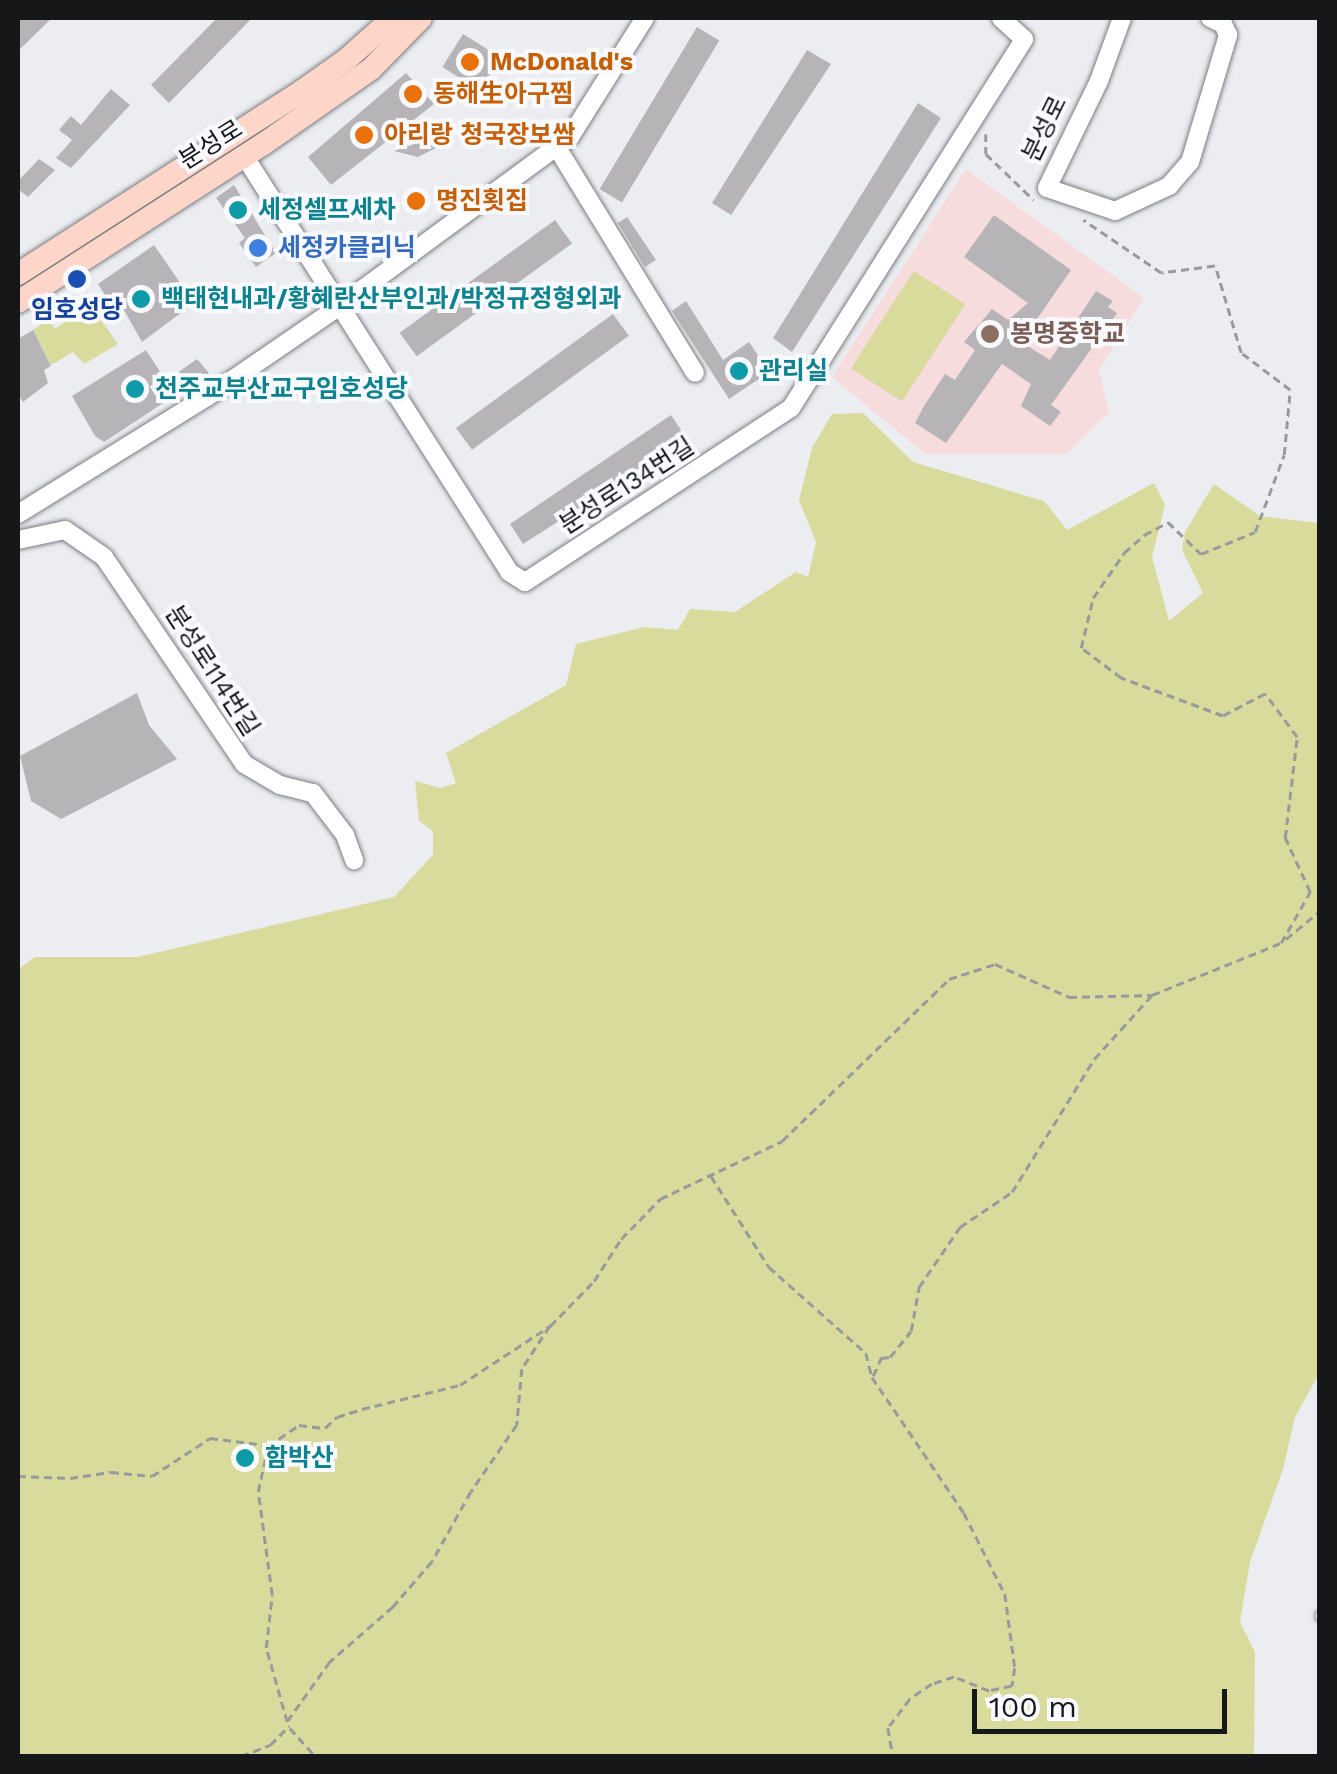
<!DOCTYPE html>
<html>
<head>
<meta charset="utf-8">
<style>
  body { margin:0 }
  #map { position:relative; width:1337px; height:1774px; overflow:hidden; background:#ecedf1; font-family:"Work Sans","Noto Sans KR",sans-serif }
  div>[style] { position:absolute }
  .education>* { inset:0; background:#f7dcdd }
  .green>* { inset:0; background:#d8db9c; transform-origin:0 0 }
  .building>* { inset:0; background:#b7b4b7; transform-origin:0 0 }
  .path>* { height:2.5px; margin-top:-1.25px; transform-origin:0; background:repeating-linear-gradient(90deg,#999a9c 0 8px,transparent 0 13px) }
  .roads { filter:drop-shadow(0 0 2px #7c7d81) drop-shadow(0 0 2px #7c7d81) }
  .service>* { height:9px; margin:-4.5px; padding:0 4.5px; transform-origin:4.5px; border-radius:4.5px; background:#fff }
  .minor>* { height:18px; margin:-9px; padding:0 9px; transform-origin:9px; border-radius:9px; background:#fff }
  .secondary>* { height:22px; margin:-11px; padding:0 11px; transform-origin:11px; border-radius:11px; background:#fed5c9 }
  .dots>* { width:28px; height:28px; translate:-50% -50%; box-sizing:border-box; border:5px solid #f9faff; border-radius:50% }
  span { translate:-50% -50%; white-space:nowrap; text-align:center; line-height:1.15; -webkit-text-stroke:8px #f9faff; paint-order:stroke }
  .food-label { font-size:25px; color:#c56008; font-weight:700 }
  .left { translate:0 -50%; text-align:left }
  .street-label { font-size:25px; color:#161718 }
  .culture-label { font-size:25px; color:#0d838f; font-weight:700 }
  .shop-label { font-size:25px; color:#366cbe; font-weight:700 }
  .transit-label { font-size:25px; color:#164399; font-weight:700 }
  .education-label { font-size:25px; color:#785e54; font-weight:700 }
  .frame { position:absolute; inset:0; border:20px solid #161718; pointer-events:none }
  .scale { position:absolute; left:972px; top:1689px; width:255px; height:45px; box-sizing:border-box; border:5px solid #161718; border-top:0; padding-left:12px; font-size:30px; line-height:35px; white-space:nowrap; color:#161718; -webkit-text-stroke:8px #f9faff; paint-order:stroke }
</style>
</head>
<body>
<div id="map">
  <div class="education">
    <i style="clip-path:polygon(966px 169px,1144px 298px,1099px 370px,1109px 412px,1067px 454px,925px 454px,832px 377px)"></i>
  </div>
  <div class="green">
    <i style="left:914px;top:271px;width:61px;height:116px;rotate:33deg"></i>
    <i style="clip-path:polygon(90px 305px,118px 344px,84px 364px,73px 352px,51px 365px,33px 330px,49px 319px,55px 329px)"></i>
    <i style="clip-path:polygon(863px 413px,913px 462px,1044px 501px,1067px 530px,1154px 483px,1165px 505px,1152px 557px,1169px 621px,1203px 593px,1182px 550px,1185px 532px,1214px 484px,1260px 516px,1319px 523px,1319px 1374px,1295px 1417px,1283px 1469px,1250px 1562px,1240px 1622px,1255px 1652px,1254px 1756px,18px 1756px,18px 969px,35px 957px,138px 957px,394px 897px,433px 855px,433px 831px,419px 821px,415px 781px,440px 788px,456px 783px,446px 753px,566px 685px,576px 644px,644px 627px,678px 630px,690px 609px,735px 612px,796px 572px,808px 577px,816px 542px,799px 500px,812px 448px,832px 414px)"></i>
  </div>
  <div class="building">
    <i style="clip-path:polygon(18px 18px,52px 18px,18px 51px)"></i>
    <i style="clip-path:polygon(217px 18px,252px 18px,169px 103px,151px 85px)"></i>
    <i style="left:697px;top:27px;width:26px;height:189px;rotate:31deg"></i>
    <i style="left:463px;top:34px;width:44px;height:39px;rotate:32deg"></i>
    <i style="clip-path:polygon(807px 50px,831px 64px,731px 215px,712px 203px)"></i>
    <i style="clip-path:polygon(406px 73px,434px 104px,331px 185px,308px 157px)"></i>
    <i style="clip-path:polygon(111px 89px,130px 105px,71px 168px,56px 158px,72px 140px,59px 130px,71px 116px,81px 125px)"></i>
    <i style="clip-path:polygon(918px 103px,941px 118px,792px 352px,773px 338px)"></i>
    <i style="clip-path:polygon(447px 133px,450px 141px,418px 157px,394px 151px)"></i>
    <i style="clip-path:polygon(39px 159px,55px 170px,28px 197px,18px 189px,18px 181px)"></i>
    <i style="clip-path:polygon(234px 185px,276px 253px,256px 267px,239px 243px,245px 238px,216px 198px)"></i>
    <i style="clip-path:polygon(994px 215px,1071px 270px,1021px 342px,1050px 360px,1096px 291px,1113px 301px,1108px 307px,1117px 313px,1051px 405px,1061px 412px,1050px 426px,1021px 406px,1031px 384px,1002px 364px,946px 443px,915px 423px,924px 406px,945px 374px,955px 380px,975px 350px,964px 342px,992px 309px,1008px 320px,1028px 303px,964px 257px)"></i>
    <i style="clip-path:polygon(627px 217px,656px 260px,645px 267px,618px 223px)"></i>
    <i style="left:555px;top:220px;width:29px;height:192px;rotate:54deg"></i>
    <i style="clip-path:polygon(154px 245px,194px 303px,142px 342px,117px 298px,109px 301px,98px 284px)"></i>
    <i style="clip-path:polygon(686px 301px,723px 360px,749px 342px,769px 372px,729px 399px,672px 311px)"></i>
    <i style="left:613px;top:314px;width:27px;height:194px;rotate:54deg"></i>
    <i style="clip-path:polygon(33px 330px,51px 366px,44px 370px,48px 383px,23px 402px,18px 394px,18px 339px)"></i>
    <i style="clip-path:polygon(146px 350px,166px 381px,197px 359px,209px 373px,104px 442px,95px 436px,72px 396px)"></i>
    <i style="clip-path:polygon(671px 415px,687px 439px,523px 544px,510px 524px)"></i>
    <i style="clip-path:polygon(137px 693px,149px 725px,177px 759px,61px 819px,31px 801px,20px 756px)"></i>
  </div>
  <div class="path">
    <i style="left:986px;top:134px;width:20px;rotate:90deg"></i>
    <i style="left:986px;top:154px;width:66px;rotate:43.8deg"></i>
    <i style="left:1286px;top:939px;width:44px;rotate:-39.5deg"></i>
    <i style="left:711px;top:1176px;width:108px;rotate:57.5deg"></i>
    <i style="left:769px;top:1267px;width:130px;rotate:41.6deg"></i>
    <i style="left:866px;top:1353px;width:25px;rotate:76deg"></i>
    <i style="left:872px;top:1377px;width:164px;rotate:55.9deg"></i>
    <i style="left:964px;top:1513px;width:91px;rotate:63.2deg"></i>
    <i style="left:1005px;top:1594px;width:75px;rotate:82.3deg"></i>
    <i style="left:1015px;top:1668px;width:18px;rotate:99deg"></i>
    <i style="left:1012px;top:1686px;width:24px;rotate:168deg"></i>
    <i style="left:989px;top:1691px;width:38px;rotate:-158deg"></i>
    <i style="left:954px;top:1677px;width:23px;rotate:162deg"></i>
    <i style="left:932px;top:1684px;width:27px;rotate:146deg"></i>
    <i style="left:910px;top:1699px;width:36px;rotate:127deg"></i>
    <i style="left:888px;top:1728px;width:28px;rotate:80deg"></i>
    <i style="left:550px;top:1326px;width:51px;rotate:123.1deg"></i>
    <i style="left:522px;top:1369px;width:56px;rotate:95.1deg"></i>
    <i style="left:517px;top:1425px;width:81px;rotate:124.5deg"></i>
    <i style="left:471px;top:1492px;width:80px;rotate:119.1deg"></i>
    <i style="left:432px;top:1562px;width:60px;rotate:130.9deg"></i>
    <i style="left:393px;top:1607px;width:84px;rotate:138.9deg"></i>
    <i style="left:330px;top:1662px;width:74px;rotate:125.6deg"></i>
    <i style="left:287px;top:1722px;width:77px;rotate:-105.8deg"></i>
    <i style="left:266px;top:1648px;width:53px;rotate:-83.5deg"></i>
    <i style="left:272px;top:1595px;width:104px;rotate:-97.7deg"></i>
    <i style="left:258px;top:1492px;width:47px;rotate:-77.7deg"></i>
    <i style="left:268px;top:1446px;width:37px;rotate:-34deg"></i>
    <i style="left:299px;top:1425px;width:26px;rotate:7deg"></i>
    <i style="left:325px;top:1428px;width:16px;rotate:-43deg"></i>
    <i style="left:337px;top:1417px;width:26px;rotate:-18deg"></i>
    <i style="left:362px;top:1409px;width:101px;rotate:-13.8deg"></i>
    <i style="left:460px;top:1385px;width:108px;rotate:-33.2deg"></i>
    <i style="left:550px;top:1326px;width:63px;rotate:-45.6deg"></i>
    <i style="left:594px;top:1281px;width:50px;rotate:-57.3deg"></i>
    <i style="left:621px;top:1239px;width:56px;rotate:-45.7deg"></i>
    <i style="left:660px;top:1199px;width:135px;rotate:-25.4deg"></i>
    <i style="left:782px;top:1141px;width:233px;rotate:-44.1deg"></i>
    <i style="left:949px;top:979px;width:48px;rotate:-18.1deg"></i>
    <i style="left:995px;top:964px;width:81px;rotate:24deg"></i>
    <i style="left:1069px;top:997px;width:83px;rotate:-1.4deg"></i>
    <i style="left:1152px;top:995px;width:139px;rotate:-22deg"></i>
    <i style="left:1281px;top:943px;width:59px;rotate:-60.4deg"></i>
    <i style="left:1310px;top:892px;width:60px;rotate:-114.8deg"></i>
    <i style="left:1285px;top:838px;width:102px;rotate:-83.2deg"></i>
    <i style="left:1297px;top:737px;width:54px;rotate:-126.7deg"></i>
    <i style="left:1265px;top:694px;width:47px;rotate:152.4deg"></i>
    <i style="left:1223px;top:716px;width:109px;rotate:-159.6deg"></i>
    <i style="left:1121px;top:678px;width:50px;rotate:-143.1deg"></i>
    <i style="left:1081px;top:648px;width:51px;rotate:-76.5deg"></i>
    <i style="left:1093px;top:598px;width:55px;rotate:-55.4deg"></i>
    <i style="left:1124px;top:553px;width:27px;rotate:-42deg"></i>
    <i style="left:1144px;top:535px;width:27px;rotate:-28deg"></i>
    <i style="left:1168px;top:522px;width:46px;rotate:44.1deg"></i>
    <i style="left:1201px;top:554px;width:58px;rotate:-22.2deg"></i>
    <i style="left:1255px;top:532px;width:82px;rotate:-69.4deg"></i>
    <i style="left:1284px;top:455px;width:65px;rotate:-84.7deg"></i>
    <i style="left:1290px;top:390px;width:61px;rotate:-142.9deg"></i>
    <i style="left:1241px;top:353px;width:91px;rotate:-106.6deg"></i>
    <i style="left:1215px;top:266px;width:54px;rotate:172.6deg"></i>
    <i style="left:1161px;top:273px;width:94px;rotate:-145.8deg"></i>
    <i style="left:873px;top:1376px;width:20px;rotate:-66deg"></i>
    <i style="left:881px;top:1358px;width:9px;rotate:-6deg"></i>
    <i style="left:890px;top:1357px;width:33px;rotate:-51deg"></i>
    <i style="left:911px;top:1331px;width:45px;rotate:-79.7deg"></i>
    <i style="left:919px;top:1287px;width:73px;rotate:-55.7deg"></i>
    <i style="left:960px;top:1227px;width:63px;rotate:-33.9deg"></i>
    <i style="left:1012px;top:1192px;width:156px;rotate:-58.3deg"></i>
    <i style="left:1094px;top:1059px;width:86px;rotate:-47.8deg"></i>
    <i style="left:18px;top:1476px;width:52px;rotate:2.2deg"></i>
    <i style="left:70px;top:1478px;width:41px;rotate:-8.3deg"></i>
    <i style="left:111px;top:1472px;width:41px;rotate:5.6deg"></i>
    <i style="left:152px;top:1476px;width:69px;rotate:-33.2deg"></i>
    <i style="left:210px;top:1438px;width:56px;rotate:7.1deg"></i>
    <i style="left:290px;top:1728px;width:38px;rotate:48deg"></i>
    <i style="left:241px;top:1756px;width:31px;rotate:-21deg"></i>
    <i style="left:270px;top:1745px;width:27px;rotate:-45deg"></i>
  </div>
  <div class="roads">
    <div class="service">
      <i style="left:1320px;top:1615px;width:1px;rotate:90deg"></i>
    </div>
    <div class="minor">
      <i style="left:1122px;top:18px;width:67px;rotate:110.1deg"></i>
      <i style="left:1099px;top:81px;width:119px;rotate:115.9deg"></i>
      <i style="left:1047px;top:188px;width:72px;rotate:18.7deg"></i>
      <i style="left:1115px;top:211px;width:60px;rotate:-24.8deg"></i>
      <i style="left:1169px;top:186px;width:32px;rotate:-49deg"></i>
      <i style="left:1190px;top:162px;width:133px;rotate:-73.3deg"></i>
      <i style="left:1228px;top:35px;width:12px;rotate:-114deg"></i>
      <i style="left:1223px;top:24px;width:14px;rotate:-155deg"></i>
      <i style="left:556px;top:146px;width:266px;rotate:58.5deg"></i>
      <i style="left:245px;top:157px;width:492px;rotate:57.5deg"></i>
      <i style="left:509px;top:572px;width:19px;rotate:32deg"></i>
      <i style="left:525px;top:582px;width:318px;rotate:-33.2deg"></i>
      <i style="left:791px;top:408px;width:436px;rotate:-57.7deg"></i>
      <i style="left:1024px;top:39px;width:31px;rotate:-138deg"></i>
      <i style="left:18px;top:514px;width:222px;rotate:-31.8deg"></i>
      <i style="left:207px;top:397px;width:158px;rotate:-34.4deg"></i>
      <i style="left:337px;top:308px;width:289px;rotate:-36.3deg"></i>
      <i style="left:570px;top:137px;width:141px;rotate:-57.8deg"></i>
      <i style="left:18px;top:540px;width:48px;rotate:-12deg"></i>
      <i style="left:65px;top:530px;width:47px;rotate:34.7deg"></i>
      <i style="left:104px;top:557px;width:250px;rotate:55.9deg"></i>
      <i style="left:244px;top:764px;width:42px;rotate:30.3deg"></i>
      <i style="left:280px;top:785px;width:34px;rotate:14deg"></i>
      <i style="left:313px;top:793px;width:53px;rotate:52.7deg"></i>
      <i style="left:345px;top:835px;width:27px;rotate:70deg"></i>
    </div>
    <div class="secondary">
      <i style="left:18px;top:274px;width:338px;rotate:-32.8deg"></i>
      <i style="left:302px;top:91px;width:55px;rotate:-35.4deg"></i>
      <i style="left:347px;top:59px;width:62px;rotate:-41.7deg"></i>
      <i style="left:18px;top:302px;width:290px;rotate:-32.8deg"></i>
      <i style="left:262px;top:145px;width:133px;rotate:-34.9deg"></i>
      <i style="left:371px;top:69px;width:71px;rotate:-45.6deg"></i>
    </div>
  </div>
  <div class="dots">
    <i style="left:470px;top:62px;background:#e8710a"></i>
    <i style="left:413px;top:94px;background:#e8710a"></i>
    <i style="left:364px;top:135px;background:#e8710a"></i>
    <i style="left:416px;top:201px;background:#e8710a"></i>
    <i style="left:238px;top:210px;background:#0f9aa8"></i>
    <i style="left:258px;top:248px;background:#3f7fe0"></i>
    <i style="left:77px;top:279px;background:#1a4fb4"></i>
    <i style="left:141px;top:299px;background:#0f9aa8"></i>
    <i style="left:990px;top:334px;background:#8d6e63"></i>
    <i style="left:739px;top:371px;background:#0f9aa8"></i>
    <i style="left:135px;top:389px;background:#0f9aa8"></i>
    <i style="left:245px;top:1458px;background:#0f9aa8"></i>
  </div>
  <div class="food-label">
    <span class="left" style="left:490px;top:62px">McDonald's</span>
    <span class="left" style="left:433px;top:94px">동해生아구찜</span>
    <span class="left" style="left:384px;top:135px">아리랑 청국장보쌈</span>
    <span class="left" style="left:436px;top:201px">명진횟집</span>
  </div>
  <div class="street-label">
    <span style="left:1045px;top:129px;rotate:-64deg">분성로</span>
    <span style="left:211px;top:145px;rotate:-32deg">분성로</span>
    <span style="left:627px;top:486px;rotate:-33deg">분성로134번길</span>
    <span style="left:212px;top:671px;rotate:57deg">분성로114번길</span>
  </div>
  <div class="culture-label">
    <span class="left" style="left:258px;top:210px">세정셀프세차</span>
    <span class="left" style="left:161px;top:299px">백태현내과/황혜란산부인과/박정규정형외과</span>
    <span class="left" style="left:759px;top:371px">관리실</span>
    <span class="left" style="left:155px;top:389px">천주교부산교구임호성당</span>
    <span class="left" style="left:265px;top:1458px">함박산</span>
  </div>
  <div class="shop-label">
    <span class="left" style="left:278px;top:248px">세정카클리닉</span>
  </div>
  <div class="transit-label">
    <span style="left:77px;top:310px">임호성당</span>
  </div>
  <div class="education-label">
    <span class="left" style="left:1010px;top:334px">봉명중학교</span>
  </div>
  <div class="frame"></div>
  <div class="scale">100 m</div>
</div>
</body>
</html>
